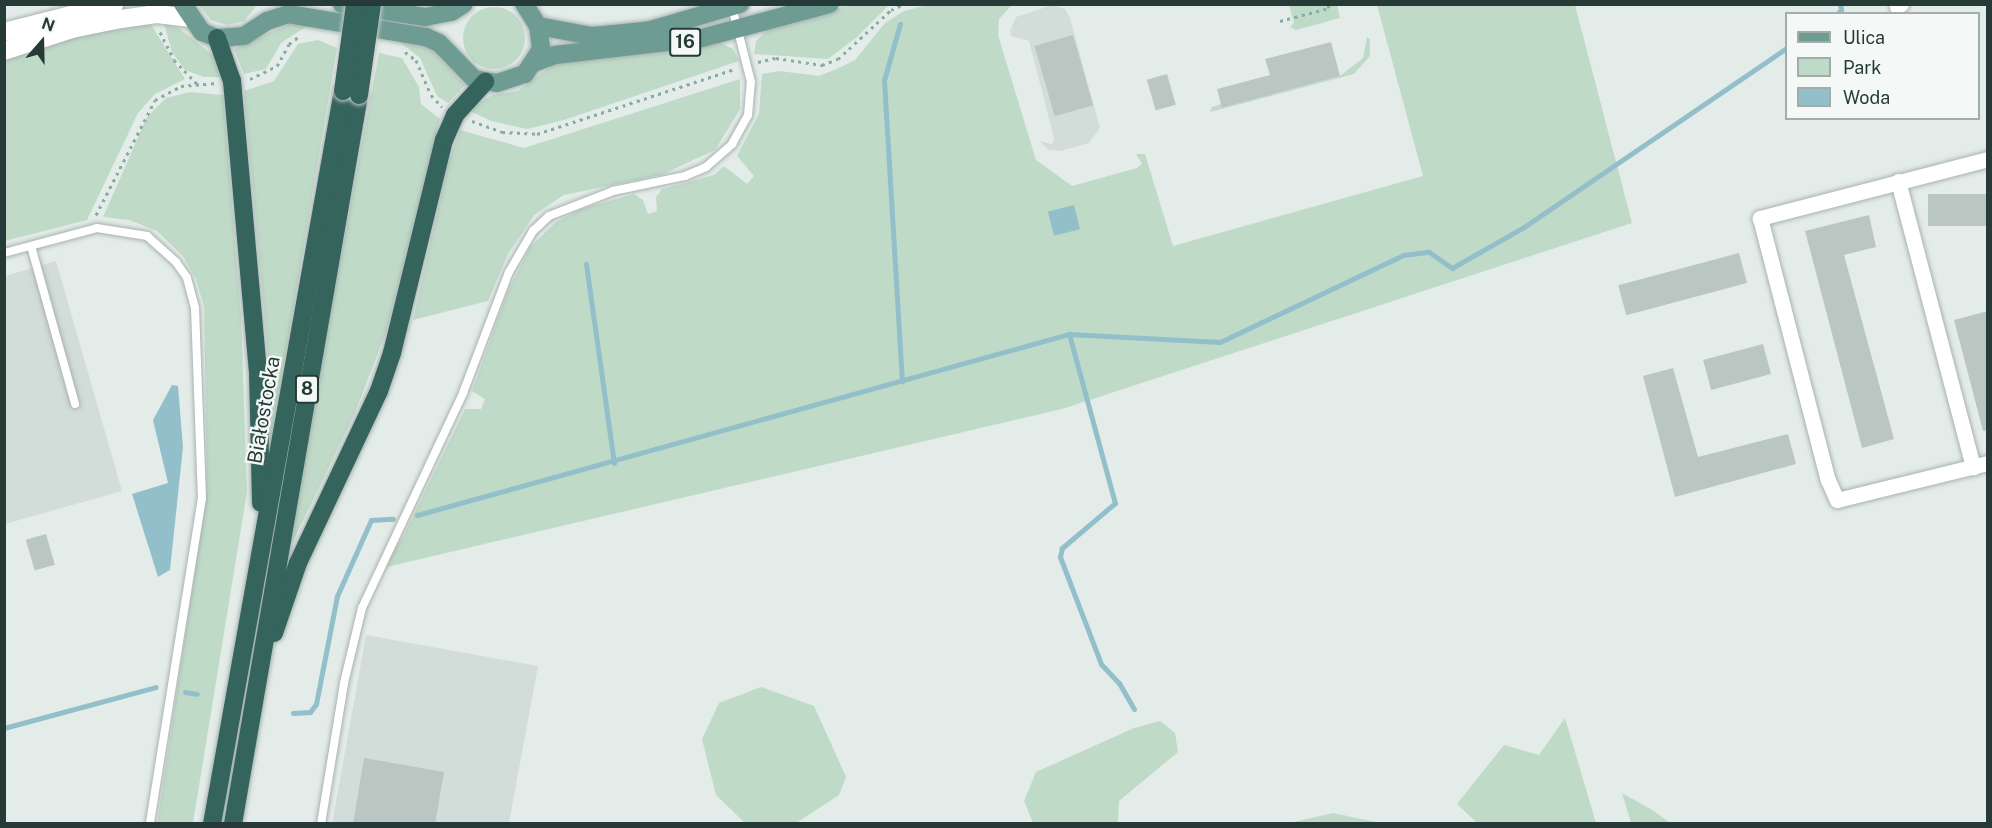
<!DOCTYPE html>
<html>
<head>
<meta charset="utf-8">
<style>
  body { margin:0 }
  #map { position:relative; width:1992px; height:828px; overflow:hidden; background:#e4ece9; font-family:"Public Sans",sans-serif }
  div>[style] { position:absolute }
  .built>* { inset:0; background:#d2dcd8 }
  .green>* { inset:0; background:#c0dac8 }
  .round { border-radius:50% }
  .water>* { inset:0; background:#93bfca; transform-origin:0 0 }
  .stream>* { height:5px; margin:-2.5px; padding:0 2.5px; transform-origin:2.5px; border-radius:2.5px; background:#93bfca }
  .building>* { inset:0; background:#bac6c2; transform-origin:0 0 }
  .path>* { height:3px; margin-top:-1.5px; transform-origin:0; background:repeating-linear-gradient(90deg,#88aca2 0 3px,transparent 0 7.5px) }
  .roads { filter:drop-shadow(0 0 2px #a7b3b0) drop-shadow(0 0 2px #a7b3b0) }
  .lane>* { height:8px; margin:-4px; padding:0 4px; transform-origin:4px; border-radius:4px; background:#fff }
  .street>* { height:15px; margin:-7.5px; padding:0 7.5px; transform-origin:7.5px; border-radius:7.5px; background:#fff }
  .secondary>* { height:18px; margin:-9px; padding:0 9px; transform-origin:9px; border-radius:9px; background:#fff }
  .primary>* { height:18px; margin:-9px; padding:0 9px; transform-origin:9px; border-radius:9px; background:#6e9c92 }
  .highway>* { height:18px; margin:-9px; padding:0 9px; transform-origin:9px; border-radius:9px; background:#35645d }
  .bridges { filter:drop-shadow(0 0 2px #c2c8c7) drop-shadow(0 0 2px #c2c8c7) }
  .highway-bridge>* { height:18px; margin:-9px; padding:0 9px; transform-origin:9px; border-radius:9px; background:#35645d }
  span { translate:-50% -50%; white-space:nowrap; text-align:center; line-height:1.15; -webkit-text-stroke:4.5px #f4f9f7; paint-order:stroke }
  .shield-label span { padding:2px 4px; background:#f4f9f7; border:2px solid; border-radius:4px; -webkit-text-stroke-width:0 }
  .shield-label { font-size:18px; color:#263b37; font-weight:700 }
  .street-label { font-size:20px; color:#263b37 }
  .frame { position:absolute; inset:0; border:6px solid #263b37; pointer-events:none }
  .legend { position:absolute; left:1785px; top:12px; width:195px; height:108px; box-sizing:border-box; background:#f4f9f7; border:2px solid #a2adaa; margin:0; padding:8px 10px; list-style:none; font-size:18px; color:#263b37 }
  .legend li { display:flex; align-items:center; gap:12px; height:30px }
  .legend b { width:30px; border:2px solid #a2adaa }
  .north { position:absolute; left:12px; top:12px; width:60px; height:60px; -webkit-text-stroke:4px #f4f9f7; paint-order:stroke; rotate:20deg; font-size:16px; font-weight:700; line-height:24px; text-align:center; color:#263b37 }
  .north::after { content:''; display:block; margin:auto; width:21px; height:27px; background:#263b37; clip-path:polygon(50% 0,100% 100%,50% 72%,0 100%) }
</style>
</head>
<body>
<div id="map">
  <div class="built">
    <i style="clip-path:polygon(1052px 5px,1065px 9px,1070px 18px,1100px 128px,1089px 143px,1060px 151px,1049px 150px,1039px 141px,1052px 144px,1054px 138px,1029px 41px,1011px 36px,1010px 31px,1016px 17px)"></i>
    <i style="clip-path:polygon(56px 261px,122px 491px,5px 524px,5px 276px)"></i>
    <i style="clip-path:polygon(366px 635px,538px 666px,509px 823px,332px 824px)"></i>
  </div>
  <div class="green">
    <i style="clip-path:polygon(199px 5px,199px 4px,257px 5px,244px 21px,227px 25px,211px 20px)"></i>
    <i style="clip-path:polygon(849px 5px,889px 5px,857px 37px,828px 59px,754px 54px,756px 41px,770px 27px)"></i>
    <i style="clip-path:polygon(927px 5px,1012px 5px,999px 19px,998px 35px,1036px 160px,1072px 186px,1137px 168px,1142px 164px,1136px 154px,1145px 154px,1173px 246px,1423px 176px,1377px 5px,1575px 5px,1632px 223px,1062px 409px,378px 569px,402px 539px,465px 409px,481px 409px,485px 399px,472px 391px,508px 291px,530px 247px,556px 222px,581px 209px,634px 194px,643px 200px,648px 214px,657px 211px,656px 197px,662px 189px,714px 175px,724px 166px,747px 184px,754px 176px,737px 156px,759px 114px,762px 74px,780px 71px,819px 76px,839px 68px,855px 60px,885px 23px,904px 11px)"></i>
    <i style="clip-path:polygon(1289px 5px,1337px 5px,1340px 18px,1296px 30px,1290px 27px,1294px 23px)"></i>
    <i class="round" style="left:463px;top:7px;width:62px;height:62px"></i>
    <i style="clip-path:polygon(150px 23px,185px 79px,155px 94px,138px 113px,87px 220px,5px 241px,5px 57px,75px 35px)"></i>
    <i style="clip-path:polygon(164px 23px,180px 29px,214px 56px,222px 77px,204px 77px,185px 70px,172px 52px)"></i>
    <i style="clip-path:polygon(289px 24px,317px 25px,307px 26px,281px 43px,266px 69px,244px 74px,234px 49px)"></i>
    <i style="clip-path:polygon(1367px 37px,1370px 39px,1370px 56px,1354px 74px,1210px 112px,1212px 107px,1221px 104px,1223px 108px,1340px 76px,1363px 58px)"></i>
    <i style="clip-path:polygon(395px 38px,427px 45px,465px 85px,448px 103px,437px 96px,420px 58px)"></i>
    <i style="clip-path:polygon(318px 40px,337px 48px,271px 441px,270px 376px,244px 91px,274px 81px,298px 44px)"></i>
    <i style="clip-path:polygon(719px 42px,733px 49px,739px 61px,564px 120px,527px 129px,491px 121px,468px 110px,492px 95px,518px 91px,554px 64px)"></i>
    <i style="clip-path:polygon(379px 53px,402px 58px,419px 87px,421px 104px,440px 119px,387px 329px,355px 413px,284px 560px)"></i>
    <i style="clip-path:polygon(740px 79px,740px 109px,715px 150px,661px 175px,564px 195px,534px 215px,508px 254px,488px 301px,413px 320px,448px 165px,460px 130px,524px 148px)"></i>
    <i style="clip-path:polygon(190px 92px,223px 95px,241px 316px,247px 492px,193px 823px,157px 824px,207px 490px,204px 306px,196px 279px,183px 256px,157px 231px,129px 220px,103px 217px,147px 117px,166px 98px)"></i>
    <i style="clip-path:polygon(761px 687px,814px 706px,846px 777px,839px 795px,796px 823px,745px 823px,716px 795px,702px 739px,719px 703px)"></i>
    <i style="clip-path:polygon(1565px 718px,1596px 823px,1477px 823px,1457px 804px,1504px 745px,1539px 755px)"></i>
    <i style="clip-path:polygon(1160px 721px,1175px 733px,1178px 752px,1119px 801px,1118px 823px,1033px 823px,1024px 801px,1036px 772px,1134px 728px)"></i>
    <i style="clip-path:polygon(1622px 793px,1654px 811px,1670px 823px,1631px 823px)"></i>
    <i style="clip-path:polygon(1333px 813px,1376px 822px,1422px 823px,1289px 823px)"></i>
  </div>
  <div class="water">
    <i style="left:1074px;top:205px;width:25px;height:27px;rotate:76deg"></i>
    <i style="clip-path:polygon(172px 385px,178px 386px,183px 447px,170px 570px,158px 577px,132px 494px,168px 483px,153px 420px)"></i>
  </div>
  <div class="stream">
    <i style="left:1837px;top:14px;width:6px;rotate:-45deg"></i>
    <i style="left:1841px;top:10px;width:6px;rotate:-99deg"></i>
    <i style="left:900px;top:24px;width:58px;rotate:105.9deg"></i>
    <i style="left:884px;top:80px;width:302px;rotate:86.6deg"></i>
    <i style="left:586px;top:264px;width:201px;rotate:82deg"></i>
    <i style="left:1069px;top:334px;width:175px;rotate:74.8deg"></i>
    <i style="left:1115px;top:503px;width:70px;rotate:139.7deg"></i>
    <i style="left:1062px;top:548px;width:9px;rotate:103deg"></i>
    <i style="left:1060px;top:557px;width:115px;rotate:69deg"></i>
    <i style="left:1101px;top:664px;width:26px;rotate:47deg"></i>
    <i style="left:1119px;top:683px;width:30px;rotate:60deg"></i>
    <i style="left:417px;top:515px;width:677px;rotate:-15.52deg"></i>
    <i style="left:1069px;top:334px;width:151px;rotate:3deg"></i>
    <i style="left:1220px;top:342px;width:203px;rotate:-25.4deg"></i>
    <i style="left:1403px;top:255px;width:26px;rotate:-7deg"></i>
    <i style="left:1429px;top:252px;width:28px;rotate:35deg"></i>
    <i style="left:1452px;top:268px;width:83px;rotate:-29.7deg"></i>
    <i style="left:1524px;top:227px;width:317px;rotate:-34.3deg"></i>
    <i style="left:185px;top:692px;width:12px;rotate:9deg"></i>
    <i style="left:293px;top:713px;width:17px;rotate:-3deg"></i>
    <i style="left:310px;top:712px;width:10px;rotate:-53deg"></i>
    <i style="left:316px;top:704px;width:110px;rotate:-79deg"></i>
    <i style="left:337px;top:596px;width:83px;rotate:-65.9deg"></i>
    <i style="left:371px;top:520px;width:22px;rotate:-3deg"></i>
    <i style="left:4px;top:728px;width:157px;rotate:-15.1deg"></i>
  </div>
  <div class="building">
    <i style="left:1073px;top:35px;width:73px;height:40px;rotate:74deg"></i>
    <i style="clip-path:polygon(1331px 42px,1340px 76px,1222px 108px,1217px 89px,1270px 75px,1265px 59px)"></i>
    <i style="left:1167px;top:74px;width:32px;height:21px;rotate:74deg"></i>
    <i style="left:1988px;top:194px;width:32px;height:60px;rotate:90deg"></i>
    <i style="clip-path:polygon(1869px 215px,1876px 247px,1844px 255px,1894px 439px,1862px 448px,1805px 231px)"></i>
    <i style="left:1739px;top:253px;width:31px;height:125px;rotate:75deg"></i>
    <i style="clip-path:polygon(1988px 311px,1988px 430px,1983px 431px,1954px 320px)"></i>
    <i style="left:1763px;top:344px;width:31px;height:62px;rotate:75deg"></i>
    <i style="clip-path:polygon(1673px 368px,1698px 457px,1788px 434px,1796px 464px,1675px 497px,1643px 376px)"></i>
    <i style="left:46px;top:534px;width:32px;height:21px;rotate:74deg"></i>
    <i style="clip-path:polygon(364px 758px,444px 772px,435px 824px,353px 824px)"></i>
  </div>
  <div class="path">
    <i style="left:1280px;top:21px;width:51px;rotate:-14.9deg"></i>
    <i style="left:1329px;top:8px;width:4px;rotate:-104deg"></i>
    <i style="left:160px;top:32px;width:31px;rotate:63deg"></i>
    <i style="left:174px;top:60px;width:33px;rotate:46deg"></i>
    <i style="left:405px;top:52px;width:14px;rotate:36deg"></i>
    <i style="left:416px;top:60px;width:38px;rotate:67deg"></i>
    <i style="left:431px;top:95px;width:16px;rotate:47deg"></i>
    <i style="left:758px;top:62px;width:18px;rotate:-13deg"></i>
    <i style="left:776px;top:58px;width:47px;rotate:8.7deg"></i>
    <i style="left:822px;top:65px;width:17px;rotate:-21deg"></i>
    <i style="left:838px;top:59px;width:72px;rotate:-42.8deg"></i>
    <i style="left:891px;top:10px;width:14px;rotate:-25deg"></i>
    <i style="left:250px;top:79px;width:30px;rotate:-26deg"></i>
    <i style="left:277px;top:66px;width:25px;rotate:-61deg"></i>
    <i style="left:289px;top:44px;width:15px;rotate:-37deg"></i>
    <i style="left:472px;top:121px;width:32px;rotate:20deg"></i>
    <i style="left:502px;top:132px;width:35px;rotate:3deg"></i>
    <i style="left:537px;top:134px;width:208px;rotate:-18.2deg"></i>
    <i style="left:96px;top:215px;width:129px;rotate:-62.8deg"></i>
    <i style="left:155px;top:100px;width:30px;rotate:-28deg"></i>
    <i style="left:181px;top:86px;width:35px;rotate:-5deg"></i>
  </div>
  <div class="roads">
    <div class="lane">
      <i style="left:31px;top:246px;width:164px;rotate:74.4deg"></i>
      <i style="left:4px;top:253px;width:96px;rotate:-15deg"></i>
      <i style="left:97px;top:228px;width:51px;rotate:9.1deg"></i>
      <i style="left:147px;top:236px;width:39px;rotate:42deg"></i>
      <i style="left:176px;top:262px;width:19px;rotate:55deg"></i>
      <i style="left:187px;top:278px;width:31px;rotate:75deg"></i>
      <i style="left:195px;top:308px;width:190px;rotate:87.9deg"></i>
      <i style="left:202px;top:498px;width:330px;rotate:99.1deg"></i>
      <i style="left:321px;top:824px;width:143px;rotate:-80.7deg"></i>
      <i style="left:344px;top:683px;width:77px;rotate:-76.5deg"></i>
      <i style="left:362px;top:608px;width:238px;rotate:-64.8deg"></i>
      <i style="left:463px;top:393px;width:129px;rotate:-69.2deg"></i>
      <i style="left:509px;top:272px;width:48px;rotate:-59.7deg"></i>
      <i style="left:533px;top:231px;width:22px;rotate:-43deg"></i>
      <i style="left:549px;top:216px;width:69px;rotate:-21.3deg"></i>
      <i style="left:613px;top:191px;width:74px;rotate:-11.8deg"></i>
      <i style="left:685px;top:176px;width:23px;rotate:-23deg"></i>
      <i style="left:706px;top:167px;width:35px;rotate:-41deg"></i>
      <i style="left:732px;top:144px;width:33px;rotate:-61deg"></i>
      <i style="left:748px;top:115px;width:33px;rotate:-85deg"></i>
      <i style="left:751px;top:82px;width:77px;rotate:-104.2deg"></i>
    </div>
    <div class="street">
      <i style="left:1897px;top:7px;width:5px;rotate:-37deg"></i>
      <i style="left:1988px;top:159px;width:236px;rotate:165.5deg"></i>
      <i style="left:1760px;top:218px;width:271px;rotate:75.5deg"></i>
      <i style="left:1828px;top:480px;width:22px;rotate:66deg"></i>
      <i style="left:1837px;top:500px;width:155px;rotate:-13.8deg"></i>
      <i style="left:1898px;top:181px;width:296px;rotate:75.3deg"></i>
    </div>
    <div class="secondary">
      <i style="left:4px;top:32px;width:114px;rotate:-14.2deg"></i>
      <i style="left:4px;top:51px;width:71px;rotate:-17.9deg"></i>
      <i style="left:72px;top:29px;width:50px;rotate:-11.5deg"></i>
      <i style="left:121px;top:19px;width:36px;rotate:-8deg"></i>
      <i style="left:157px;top:14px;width:32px;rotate:7deg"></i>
    </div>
    <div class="primary">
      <i style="left:183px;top:4px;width:34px;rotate:56deg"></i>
      <i style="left:202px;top:32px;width:16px;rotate:22deg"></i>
      <i style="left:217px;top:38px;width:27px;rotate:-4deg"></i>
      <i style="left:244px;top:36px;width:27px;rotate:-33deg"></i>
      <i style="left:267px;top:21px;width:22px;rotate:-18deg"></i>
      <i style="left:288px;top:14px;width:140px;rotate:9.5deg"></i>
      <i style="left:426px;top:37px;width:14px;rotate:25deg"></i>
      <i style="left:439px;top:43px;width:50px;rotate:45.8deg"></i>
      <i style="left:474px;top:79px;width:23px;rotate:10deg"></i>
      <i style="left:497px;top:83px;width:29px;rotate:-18deg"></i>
      <i style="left:525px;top:74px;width:30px;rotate:-57deg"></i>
      <i style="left:541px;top:49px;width:23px;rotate:-97deg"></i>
      <i style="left:538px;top:26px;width:26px;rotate:-122deg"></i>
      <i style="left:342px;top:4px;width:84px;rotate:8.9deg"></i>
      <i style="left:425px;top:17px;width:26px;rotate:-11deg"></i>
      <i style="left:451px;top:12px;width:15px;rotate:-32deg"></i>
      <i style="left:538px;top:26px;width:55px;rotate:10.5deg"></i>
      <i style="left:592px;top:36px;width:22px;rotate:-5deg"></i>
      <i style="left:614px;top:34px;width:37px;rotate:-6deg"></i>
      <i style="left:651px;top:30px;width:93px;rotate:-16.3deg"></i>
      <i style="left:536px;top:62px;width:20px;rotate:-20deg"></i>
      <i style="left:555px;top:55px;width:148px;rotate:-6.6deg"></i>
      <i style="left:702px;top:38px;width:132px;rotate:-14.9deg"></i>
    </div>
    <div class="highway">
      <i style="left:217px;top:38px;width:46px;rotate:70.8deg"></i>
      <i style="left:232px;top:81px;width:290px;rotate:84.9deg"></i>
      <i style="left:258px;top:370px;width:133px;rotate:88.7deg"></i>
      <i style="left:274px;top:633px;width:74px;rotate:-71.1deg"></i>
      <i style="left:298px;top:563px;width:190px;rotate:-64.8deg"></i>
      <i style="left:379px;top:391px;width:40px;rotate:-71.1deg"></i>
      <i style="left:392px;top:353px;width:219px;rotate:-76.3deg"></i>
      <i style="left:444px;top:140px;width:27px;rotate:-66deg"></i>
      <i style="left:455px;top:115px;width:45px;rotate:-47.7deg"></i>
      <i style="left:212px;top:824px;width:745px;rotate:-79.87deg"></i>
      <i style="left:233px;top:824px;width:740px;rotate:-80.19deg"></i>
    </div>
  </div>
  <div class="bridges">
    <div class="highway-bridge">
      <i style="left:343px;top:91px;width:88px;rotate:-82.1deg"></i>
      <i style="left:359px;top:95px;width:92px;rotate:-81.9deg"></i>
    </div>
  </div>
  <div class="shield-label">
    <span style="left:685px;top:42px">16</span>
    <span style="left:307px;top:389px">8</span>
  </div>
  <div class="street-label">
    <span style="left:264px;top:410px;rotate:-80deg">Białostocka</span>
  </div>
  <div class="frame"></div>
  <ul class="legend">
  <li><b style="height:8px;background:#6e9c92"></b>Ulica</li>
  <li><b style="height:16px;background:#c0dac8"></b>Park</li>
  <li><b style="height:16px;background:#93bfca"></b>Woda</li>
  </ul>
  <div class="north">N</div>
</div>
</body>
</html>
